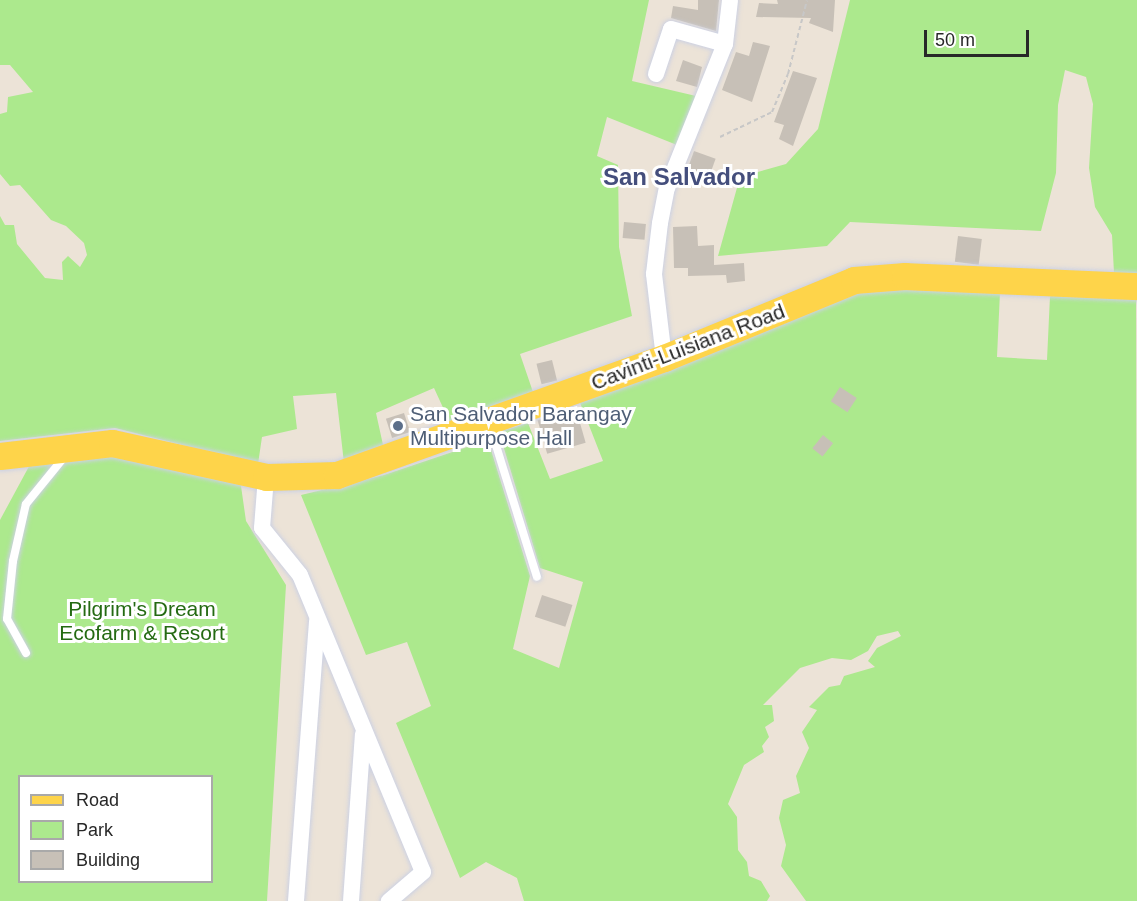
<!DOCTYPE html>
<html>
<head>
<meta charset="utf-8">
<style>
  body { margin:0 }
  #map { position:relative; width:1137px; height:901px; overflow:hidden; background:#ece3d7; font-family:Helvetica,sans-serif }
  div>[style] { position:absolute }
  .green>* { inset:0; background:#ace98d }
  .building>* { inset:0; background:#c7c0b7; transform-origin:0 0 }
  .path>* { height:2px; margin-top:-1px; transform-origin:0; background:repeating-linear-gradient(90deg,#c7c7c7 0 4.5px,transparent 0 7.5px) }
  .roads { filter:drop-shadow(0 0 2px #ccd1e3) drop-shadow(0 0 2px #ccd1e3) }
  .lane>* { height:8px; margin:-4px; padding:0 4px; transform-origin:4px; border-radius:4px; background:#fff }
  .street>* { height:16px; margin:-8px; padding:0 8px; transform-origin:8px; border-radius:8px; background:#fff }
  .primary>* { height:27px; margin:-13.5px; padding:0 13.5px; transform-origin:13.5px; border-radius:13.5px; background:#fed44a }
  .dots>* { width:16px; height:16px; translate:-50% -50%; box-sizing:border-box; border:3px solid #fff; border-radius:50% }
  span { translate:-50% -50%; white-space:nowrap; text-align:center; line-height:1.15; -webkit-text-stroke:6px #fff; paint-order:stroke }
  .street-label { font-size:21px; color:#282828 }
  .service-label { font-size:21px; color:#4e5e75 }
  .left { translate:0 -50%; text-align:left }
  .park-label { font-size:21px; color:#246a12 }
  .quarter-label { font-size:24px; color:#444e7c; font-weight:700 }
  .legend { position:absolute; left:18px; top:775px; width:195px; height:108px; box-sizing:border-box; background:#fff; border:2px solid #a9a9a9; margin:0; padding:8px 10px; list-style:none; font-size:18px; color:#282828 }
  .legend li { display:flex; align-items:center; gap:12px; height:30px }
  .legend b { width:30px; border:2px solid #a9a9a9 }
  .scale { position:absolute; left:924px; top:30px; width:105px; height:27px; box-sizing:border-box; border:3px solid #282828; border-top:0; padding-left:8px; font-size:18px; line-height:21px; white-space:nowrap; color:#282828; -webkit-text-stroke:4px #fff; paint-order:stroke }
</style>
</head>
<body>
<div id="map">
  <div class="green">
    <i style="clip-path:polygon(0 0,649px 0,632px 81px,696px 96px,677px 145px,607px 117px,597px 156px,618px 165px,619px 247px,632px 316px,520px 354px,534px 395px,451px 425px,434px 388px,376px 413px,385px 454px,344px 463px,336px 393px,293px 396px,297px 429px,262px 437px,258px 464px,115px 428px,0 441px,0 216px,5px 225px,14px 225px,17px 244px,45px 278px,63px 280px,62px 262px,68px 256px,80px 267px,87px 255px,84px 243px,66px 226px,51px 220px,20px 185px,10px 186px,0 174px,0 114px,7px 112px,8px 97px,33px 92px,10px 65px,0 65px)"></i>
    <i style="clip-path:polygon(850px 0,1137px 0,1137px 273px,1114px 273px,1112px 235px,1095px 207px,1089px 168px,1093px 104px,1086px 77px,1065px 70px,1058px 105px,1056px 173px,1041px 231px,850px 222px,827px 246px,718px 256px,740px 177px,786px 164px,818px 129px)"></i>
    <i style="clip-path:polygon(878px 286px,1000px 292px,997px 357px,1047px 360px,1050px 296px,1136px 296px,1137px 901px,806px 901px,781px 866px,786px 845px,779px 818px,783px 800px,800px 793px,796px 776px,809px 748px,802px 732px,817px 710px,809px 707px,829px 687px,840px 685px,844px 676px,875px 667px,868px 661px,877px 648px,901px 636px,898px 631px,877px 636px,868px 651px,851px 660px,832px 658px,800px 668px,763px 705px,772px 705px,774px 721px,765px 727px,769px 737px,762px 746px,764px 752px,744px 765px,728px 804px,737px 817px,738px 850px,747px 862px,749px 876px,761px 881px,770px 896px,767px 901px,524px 901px,517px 878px,486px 862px,460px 878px,396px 723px,431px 706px,407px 642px,366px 655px,301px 495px,384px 475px,488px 440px,530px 576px,513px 649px,559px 668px,583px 582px,540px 568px,499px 432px,528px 423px,550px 479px,603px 461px,579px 400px)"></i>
    <i style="clip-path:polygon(evenodd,118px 447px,240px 479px,246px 521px,286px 585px,267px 901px,0 901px,0 520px,33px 459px,118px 447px,20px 776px,212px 776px,212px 882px,20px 882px,20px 776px)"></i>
  </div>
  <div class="building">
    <i style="clip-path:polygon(698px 0,719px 0,716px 31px,671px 18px,673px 6px,698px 10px)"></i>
    <i style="clip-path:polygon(777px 0,835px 0,833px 32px,809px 23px,811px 18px,756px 17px,759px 3px,778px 4px)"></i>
    <i style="clip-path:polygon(753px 42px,770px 46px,752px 102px,722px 90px,736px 52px,749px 56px)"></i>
    <i style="clip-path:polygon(683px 60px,702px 67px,697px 87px,676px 81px)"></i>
    <i style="clip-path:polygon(793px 71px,817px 78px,793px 146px,779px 139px,784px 125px,774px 122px)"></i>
    <i style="left:694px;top:151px;width:23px;height:23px;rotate:20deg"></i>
    <i style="left:624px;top:222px;width:22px;height:16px;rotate:5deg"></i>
    <i style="clip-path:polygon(697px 226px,698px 246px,714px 245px,714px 265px,744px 263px,745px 281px,727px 283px,726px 275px,688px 276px,688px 268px,674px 268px,673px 227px)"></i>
    <i style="left:958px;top:236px;width:24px;height:26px;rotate:7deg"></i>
    <i style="left:552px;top:360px;width:21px;height:16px;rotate:76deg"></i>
    <i style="left:840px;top:387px;width:20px;height:17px;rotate:33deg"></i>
    <i style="left:576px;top:409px;width:35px;height:40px;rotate:74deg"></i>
    <i style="left:404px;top:413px;width:20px;height:19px;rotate:72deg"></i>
    <i style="left:823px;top:435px;width:13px;height:17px;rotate:39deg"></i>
    <i style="left:542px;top:595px;width:32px;height:23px;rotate:18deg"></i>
  </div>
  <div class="path">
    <i style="left:720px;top:137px;width:58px;rotate:-25.7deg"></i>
    <i style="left:772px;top:112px;width:41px;rotate:-67.2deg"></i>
    <i style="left:788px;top:74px;width:76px;rotate:-75.6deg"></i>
  </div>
  <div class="roads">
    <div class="lane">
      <i style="left:489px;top:423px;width:161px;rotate:72.7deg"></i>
      <i style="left:26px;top:653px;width:39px;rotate:-119deg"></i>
      <i style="left:7px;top:619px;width:58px;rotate:-84.1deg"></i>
      <i style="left:13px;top:561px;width:58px;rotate:-77.2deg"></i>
      <i style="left:26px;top:504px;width:62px;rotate:-50.9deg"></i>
    </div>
    <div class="street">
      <i style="left:656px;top:74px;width:47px;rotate:-71.6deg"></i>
      <i style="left:671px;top:29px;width:56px;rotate:15.5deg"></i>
      <i style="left:664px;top:358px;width:85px;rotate:-96.8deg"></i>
      <i style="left:654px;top:274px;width:51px;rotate:-83.3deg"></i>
      <i style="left:660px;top:223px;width:36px;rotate:-79deg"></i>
      <i style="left:667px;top:188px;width:155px;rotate:-68.1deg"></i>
      <i style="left:725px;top:44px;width:44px;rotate:-83.5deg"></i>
      <i style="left:266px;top:477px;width:51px;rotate:94.5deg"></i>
      <i style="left:262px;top:528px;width:60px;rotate:51deg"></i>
      <i style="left:300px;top:575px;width:321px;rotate:67.5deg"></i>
      <i style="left:423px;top:872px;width:45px;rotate:139.5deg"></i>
      <i style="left:296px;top:901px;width:281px;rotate:-85.7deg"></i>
      <i style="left:351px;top:901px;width:167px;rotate:-85.9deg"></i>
    </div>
    <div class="primary">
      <i style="left:0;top:456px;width:113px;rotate:-6.6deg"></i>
      <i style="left:112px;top:443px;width:158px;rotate:12.4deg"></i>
      <i style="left:266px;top:477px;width:71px;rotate:-1.6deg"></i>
      <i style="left:337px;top:475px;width:347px;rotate:-19.7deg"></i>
      <i style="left:664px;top:358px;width:205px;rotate:-22.3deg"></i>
      <i style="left:854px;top:280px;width:51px;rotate:-4.5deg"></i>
      <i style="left:905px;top:276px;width:232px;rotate:2.5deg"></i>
    </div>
  </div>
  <div class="dots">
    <i style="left:398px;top:426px;background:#5c6f8a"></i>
  </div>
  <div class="street-label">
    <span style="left:688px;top:347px;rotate:-21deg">Cavinti-Luisiana Road</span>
  </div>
  <div class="service-label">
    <span class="left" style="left:410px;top:426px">San Salvador Barangay<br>Multipurpose Hall</span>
  </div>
  <div class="park-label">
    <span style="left:142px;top:621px">Pilgrim's Dream<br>Ecofarm &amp; Resort</span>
  </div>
  <div class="quarter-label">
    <span style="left:679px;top:177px">San Salvador</span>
  </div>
  <ul class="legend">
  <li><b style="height:8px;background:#fed44a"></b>Road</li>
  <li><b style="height:16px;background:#ace98d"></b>Park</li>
  <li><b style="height:16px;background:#c7c0b7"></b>Building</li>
  </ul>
  <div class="scale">50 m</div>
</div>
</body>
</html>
